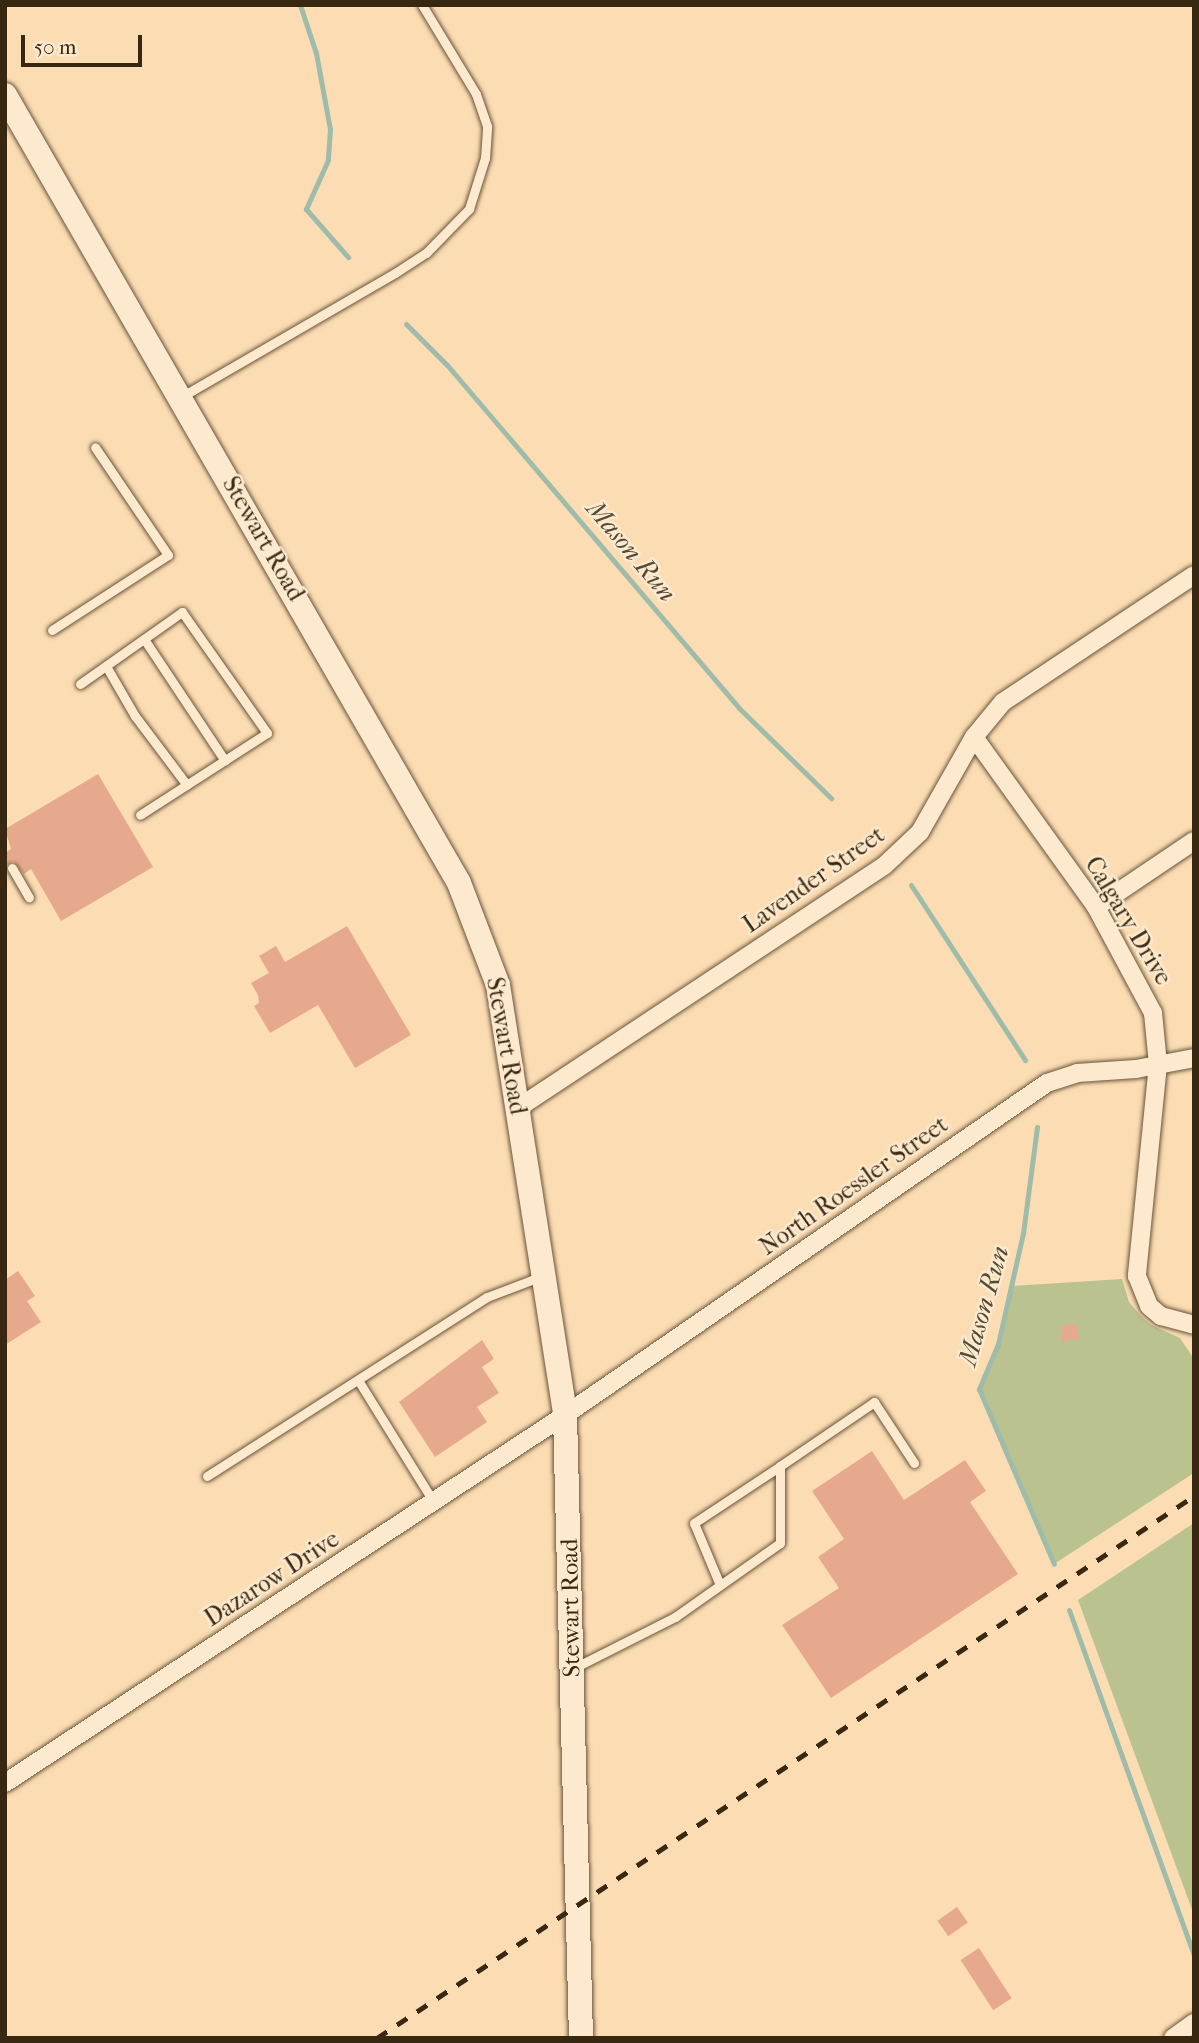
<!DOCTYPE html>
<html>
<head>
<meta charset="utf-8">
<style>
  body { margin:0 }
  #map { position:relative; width:1199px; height:2043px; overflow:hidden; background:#fcddb3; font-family:"IM FELL French Canon",serif }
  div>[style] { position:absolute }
  .green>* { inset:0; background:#bac290 }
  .stream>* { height:5px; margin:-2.5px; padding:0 2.5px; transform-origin:2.5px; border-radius:2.5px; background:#9fbcaa }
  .building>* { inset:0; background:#e7a98e; transform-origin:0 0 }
  .roads { filter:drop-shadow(0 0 2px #69543a) drop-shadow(0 0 2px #69543a) }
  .lane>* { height:9px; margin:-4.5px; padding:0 4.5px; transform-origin:4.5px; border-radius:4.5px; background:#fde9ce }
  .street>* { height:18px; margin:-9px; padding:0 9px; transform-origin:9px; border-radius:9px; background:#fde9ce }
  .secondary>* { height:24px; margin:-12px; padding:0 12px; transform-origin:12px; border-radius:12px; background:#fde9ce }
  .rail>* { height:5px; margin-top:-2.5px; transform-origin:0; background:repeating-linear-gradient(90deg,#382711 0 12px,transparent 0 24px) }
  span { translate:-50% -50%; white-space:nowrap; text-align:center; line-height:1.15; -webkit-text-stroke:5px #fde9ce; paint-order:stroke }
  .street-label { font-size:24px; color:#382711 }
  .water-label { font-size:26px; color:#524c37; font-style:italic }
  .frame { position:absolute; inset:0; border:7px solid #382711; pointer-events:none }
  .scale { position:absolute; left:21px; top:35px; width:121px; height:32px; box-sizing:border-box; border:4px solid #382711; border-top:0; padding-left:9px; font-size:21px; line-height:24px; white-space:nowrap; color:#382711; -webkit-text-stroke:5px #fde9ce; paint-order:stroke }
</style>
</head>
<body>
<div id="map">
  <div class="green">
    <i style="clip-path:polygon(1122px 1279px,1129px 1302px,1140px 1315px,1151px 1325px,1180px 1338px,1194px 1359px,1194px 1473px,1054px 1564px,979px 1389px,998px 1344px,1010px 1286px)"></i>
    <i style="clip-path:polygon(1194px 1523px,1194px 1915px,1078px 1600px)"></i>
  </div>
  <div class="stream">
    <i style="left:300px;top:5px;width:51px;rotate:71.6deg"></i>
    <i style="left:316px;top:53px;width:77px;rotate:79.6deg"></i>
    <i style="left:330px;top:129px;width:31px;rotate:94deg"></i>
    <i style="left:328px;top:160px;width:54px;rotate:114.2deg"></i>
    <i style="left:306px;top:209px;width:64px;rotate:48.8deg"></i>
    <i style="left:406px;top:324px;width:59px;rotate:45deg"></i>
    <i style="left:448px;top:366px;width:449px;rotate:49.6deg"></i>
    <i style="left:739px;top:708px;width:129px;rotate:44.4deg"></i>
    <i style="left:911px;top:885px;width:209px;rotate:56.9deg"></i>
    <i style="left:1037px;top:1127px;width:107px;rotate:97.5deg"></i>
    <i style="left:1023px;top:1233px;width:114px;rotate:102.7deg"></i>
    <i style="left:998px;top:1344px;width:49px;rotate:112.9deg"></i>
    <i style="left:979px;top:1389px;width:190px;rotate:66.8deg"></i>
    <i style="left:1069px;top:1610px;width:367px;rotate:70.1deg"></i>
  </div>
  <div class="building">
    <i style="clip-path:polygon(98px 774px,153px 867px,61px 921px,31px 869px,24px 874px,13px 861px,5px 867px,5px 853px,11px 849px,5px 829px)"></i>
    <i style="clip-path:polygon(347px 926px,411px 1035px,355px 1068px,318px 1005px,270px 1033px,254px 1006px,259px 1003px,258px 995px,251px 983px,269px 973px,259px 956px,276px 946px,285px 962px)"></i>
    <i style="clip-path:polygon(18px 1271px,35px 1296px,27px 1301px,41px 1322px,5px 1345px,5px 1280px)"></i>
    <i style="left:1077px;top:1324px;width:15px;height:17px;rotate:82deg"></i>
    <i style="clip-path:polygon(482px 1340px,494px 1359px,482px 1367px,499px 1393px,477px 1407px,487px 1422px,435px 1457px,399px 1402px)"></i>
    <i style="clip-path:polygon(872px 1451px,904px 1500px,965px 1460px,986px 1491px,970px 1502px,1018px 1574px,831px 1698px,782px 1625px,839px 1588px,818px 1557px,844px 1539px,812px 1491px)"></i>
    <i style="left:957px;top:1907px;width:19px;height:24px;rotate:55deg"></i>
    <i style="left:979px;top:1948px;width:60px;height:22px;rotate:57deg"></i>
  </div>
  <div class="roads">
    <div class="lane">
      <i style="left:181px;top:397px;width:247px;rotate:-30.1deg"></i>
      <i style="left:395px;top:273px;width:37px;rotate:-33deg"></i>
      <i style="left:426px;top:253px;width:62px;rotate:-45.7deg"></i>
      <i style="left:469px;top:209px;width:53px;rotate:-72.6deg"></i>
      <i style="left:485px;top:158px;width:32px;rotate:-86deg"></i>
      <i style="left:487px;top:126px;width:34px;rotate:-109deg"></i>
      <i style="left:476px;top:94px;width:104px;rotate:-121.2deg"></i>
      <i style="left:52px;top:630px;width:138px;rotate:-32.9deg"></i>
      <i style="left:168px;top:555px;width:130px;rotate:-124.1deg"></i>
      <i style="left:144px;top:639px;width:146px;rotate:56.4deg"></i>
      <i style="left:106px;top:666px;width:58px;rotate:59.9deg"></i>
      <i style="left:135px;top:716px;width:86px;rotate:53deg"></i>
      <i style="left:80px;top:684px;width:125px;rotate:-35.2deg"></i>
      <i style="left:182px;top:612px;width:148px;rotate:54.9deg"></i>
      <i style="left:267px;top:733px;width:151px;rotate:147.2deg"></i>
      <i style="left:12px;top:868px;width:34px;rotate:60deg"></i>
      <i style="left:358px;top:1380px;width:142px;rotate:58.2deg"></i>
      <i style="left:207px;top:1476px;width:332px;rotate:-32.6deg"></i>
      <i style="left:487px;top:1297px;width:59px;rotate:-20.9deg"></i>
      <i style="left:720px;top:1585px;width:67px;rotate:-112.8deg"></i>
      <i style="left:694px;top:1523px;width:103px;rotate:-33.5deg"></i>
      <i style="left:574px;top:1668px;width:113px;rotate:-26.8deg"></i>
      <i style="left:675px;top:1617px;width:128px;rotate:-35.2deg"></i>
      <i style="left:780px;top:1543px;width:77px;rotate:-90deg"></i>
      <i style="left:780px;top:1466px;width:114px;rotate:-34.2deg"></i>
      <i style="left:874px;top:1402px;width:73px;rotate:56.7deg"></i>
    </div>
    <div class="street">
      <i style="left:974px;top:737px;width:209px;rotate:54.3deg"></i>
      <i style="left:1096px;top:907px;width:120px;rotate:61.7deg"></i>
      <i style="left:1153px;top:1013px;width:51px;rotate:84.4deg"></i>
      <i style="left:1158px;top:1064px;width:213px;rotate:95.7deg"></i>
      <i style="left:1137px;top:1276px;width:32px;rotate:68deg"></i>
      <i style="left:1149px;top:1306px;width:16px;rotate:40deg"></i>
      <i style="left:1161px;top:1316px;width:34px;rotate:15deg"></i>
      <i style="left:1096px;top:907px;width:118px;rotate:-34deg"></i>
      <i style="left:518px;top:1108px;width:440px;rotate:-33.5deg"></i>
      <i style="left:885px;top:865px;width:48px;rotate:-43.3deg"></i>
      <i style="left:920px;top:832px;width:109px;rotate:-60.4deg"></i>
      <i style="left:974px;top:737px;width:45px;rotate:-50.4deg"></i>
      <i style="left:1003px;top:702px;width:229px;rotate:-33.6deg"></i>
      <i style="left:5px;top:1783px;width:670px;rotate:-33.31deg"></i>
      <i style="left:565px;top:1415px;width:585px;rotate:-34.56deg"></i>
      <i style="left:1047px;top:1083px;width:32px;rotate:-18deg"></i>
      <i style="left:1077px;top:1073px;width:59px;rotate:-3.9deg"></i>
      <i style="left:1136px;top:1069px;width:59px;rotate:-10.7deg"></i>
      <i style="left:1173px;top:2038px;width:26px;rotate:-36deg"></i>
    </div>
    <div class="secondary">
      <i style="left:5px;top:95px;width:909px;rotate:60.05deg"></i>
      <i style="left:459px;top:883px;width:109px;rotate:69.1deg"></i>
      <i style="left:498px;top:985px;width:435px;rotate:81.1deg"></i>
      <i style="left:565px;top:1415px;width:623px;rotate:88.53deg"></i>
    </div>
  </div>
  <div class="rail">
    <i style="left:377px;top:2038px;width:980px;rotate:-33.56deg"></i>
  </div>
  <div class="street-label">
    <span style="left:263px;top:539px;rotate:60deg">Stewart Road</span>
    <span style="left:814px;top:880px;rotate:-35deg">Lavender Street</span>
    <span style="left:1128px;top:921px;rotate:59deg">Calgary Drive</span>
    <span style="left:506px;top:1046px;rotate:80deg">Stewart Road</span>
    <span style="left:854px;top:1186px;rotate:-35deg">North Roessler Street</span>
    <span style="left:272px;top:1579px;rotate:-33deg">Dazarow Drive</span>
    <span style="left:571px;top:1608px;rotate:-91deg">Stewart Road</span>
  </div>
  <div class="water-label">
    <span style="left:631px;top:551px;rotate:50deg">Mason Run</span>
    <span style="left:984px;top:1306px;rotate:-74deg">Mason Run</span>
  </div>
  <div class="frame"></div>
  <div class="scale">50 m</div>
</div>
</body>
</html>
